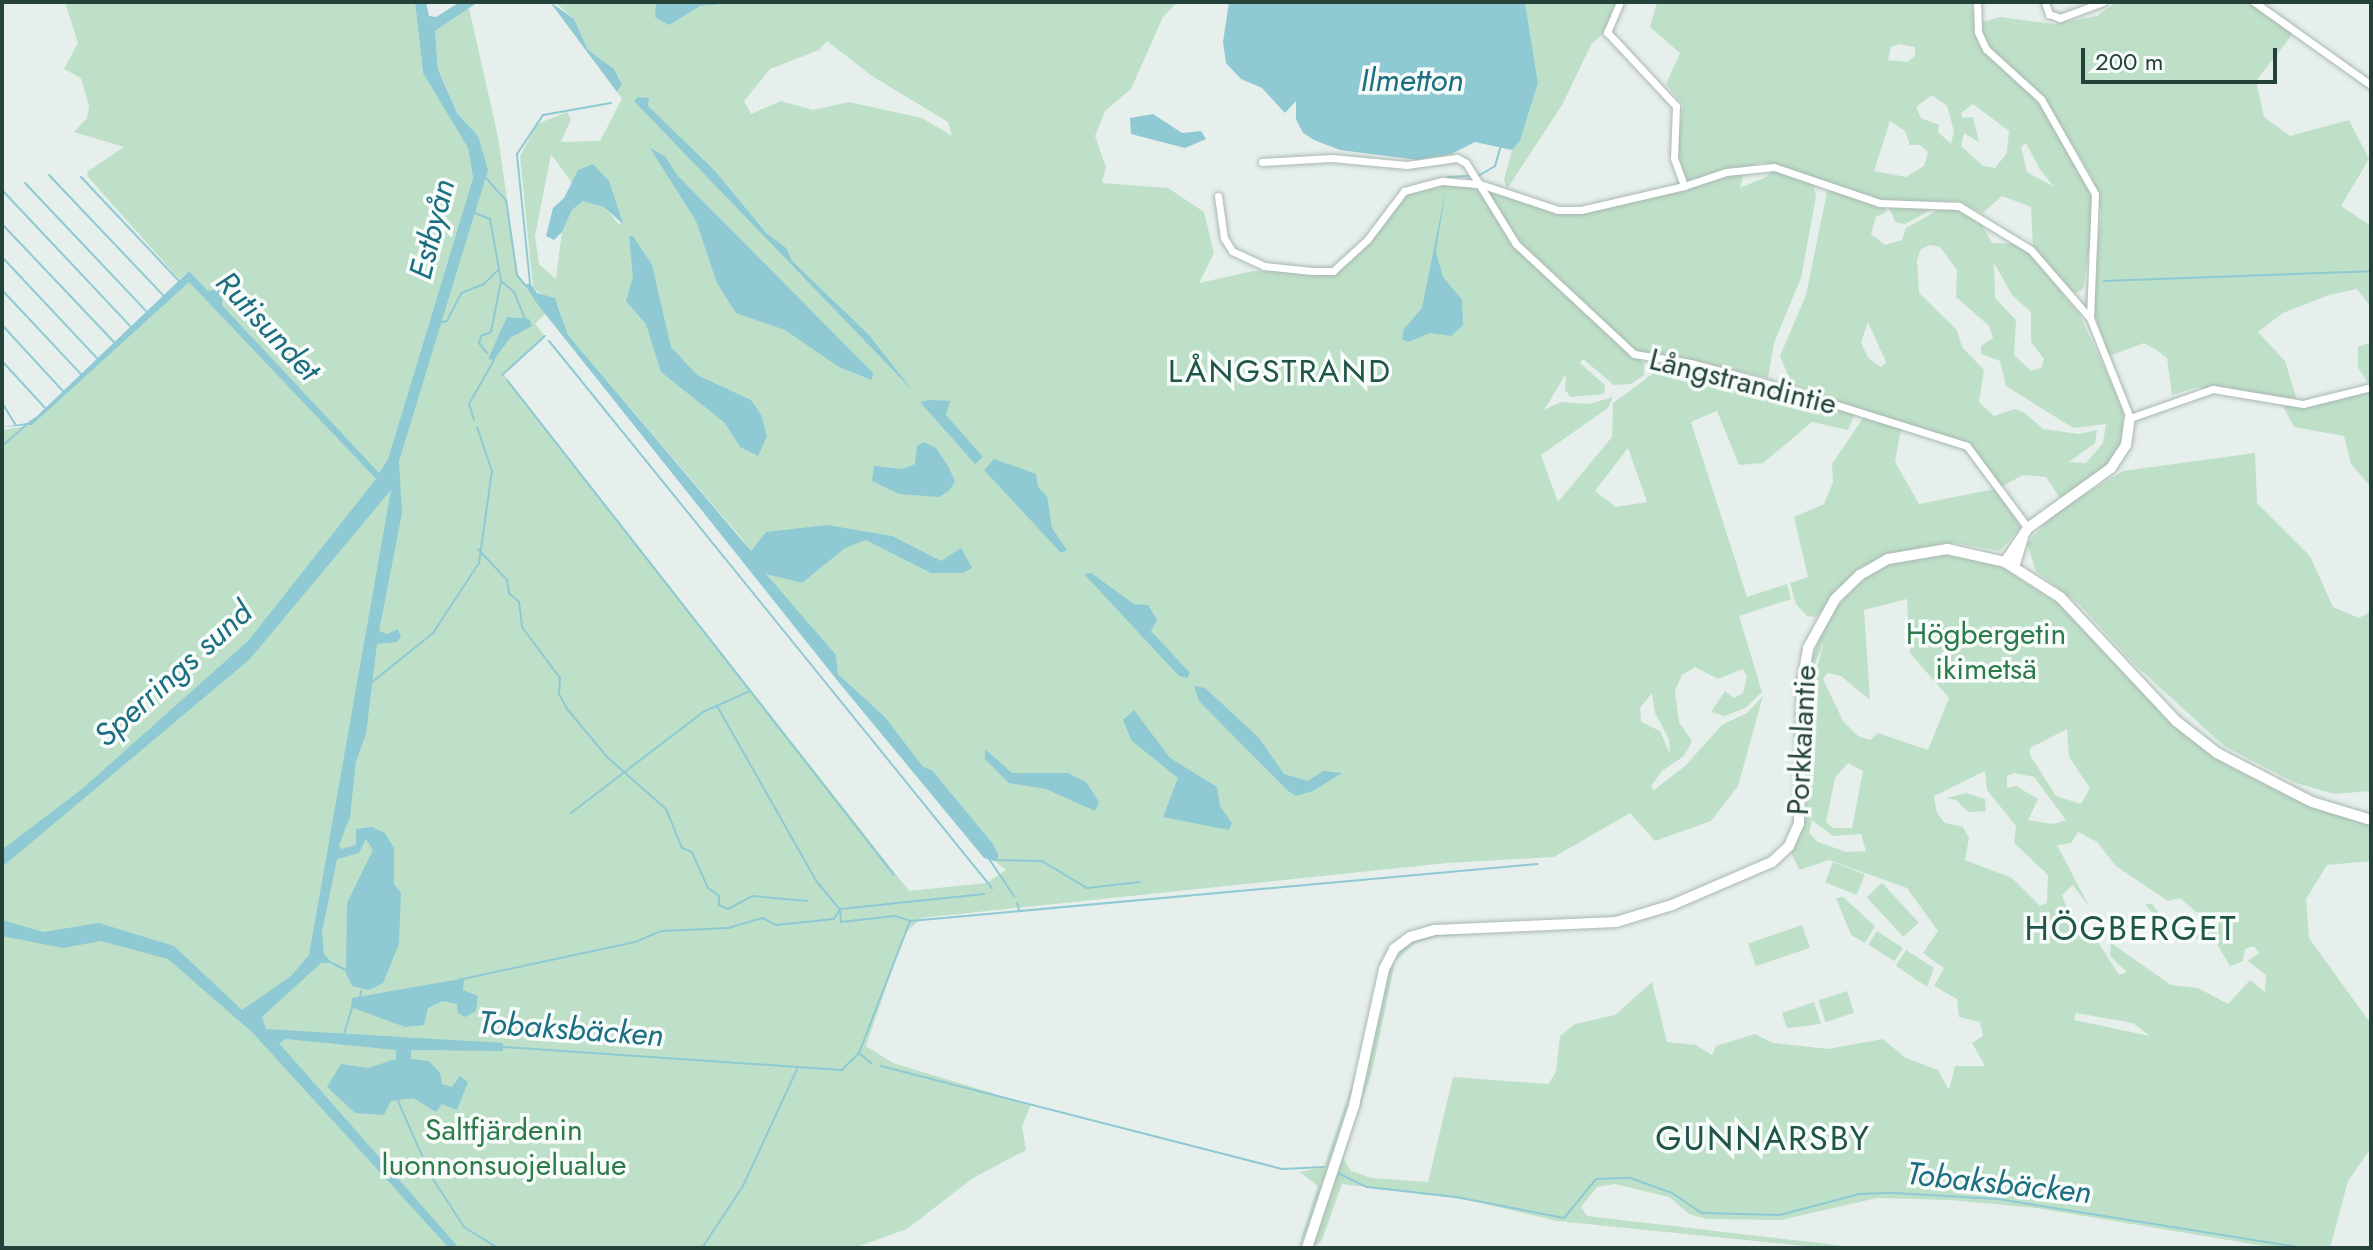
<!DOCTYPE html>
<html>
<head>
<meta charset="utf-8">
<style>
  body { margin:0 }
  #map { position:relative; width:2373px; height:1250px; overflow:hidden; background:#e6efeb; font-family:Jost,sans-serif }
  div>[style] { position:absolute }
  .green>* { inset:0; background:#bfe0c8; transform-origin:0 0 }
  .water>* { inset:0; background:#8ec9d4 }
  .stream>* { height:2px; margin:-1px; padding:0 1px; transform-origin:1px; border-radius:1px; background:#8ec9d4 }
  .roads { filter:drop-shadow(0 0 2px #a8b8b2) drop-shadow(0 0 2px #a8b8b2) }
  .street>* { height:7px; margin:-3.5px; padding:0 3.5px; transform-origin:3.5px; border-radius:3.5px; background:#fff }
  .secondary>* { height:10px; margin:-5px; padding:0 5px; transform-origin:5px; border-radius:5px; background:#fff }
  span { translate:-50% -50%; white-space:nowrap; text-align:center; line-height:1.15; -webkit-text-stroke:7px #f7fbf9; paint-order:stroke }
  .street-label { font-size:30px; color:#24423a }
  .park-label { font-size:30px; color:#2d7a4b }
  .water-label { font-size:32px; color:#1c6f80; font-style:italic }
  .neighbourhood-label { font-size:32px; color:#1f5548; letter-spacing:2px }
  .quarter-label { font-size:34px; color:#1f5548; letter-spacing:2px }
  .frame { position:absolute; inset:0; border:4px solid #24423a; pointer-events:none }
  .scale { position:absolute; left:2081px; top:48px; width:196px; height:36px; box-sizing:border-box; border:4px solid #24423a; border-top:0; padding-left:10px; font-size:24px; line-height:28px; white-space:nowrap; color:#24423a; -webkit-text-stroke:6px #f7fbf9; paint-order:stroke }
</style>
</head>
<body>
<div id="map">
  <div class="green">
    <i style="clip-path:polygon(65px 2px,415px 2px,423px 73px,468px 148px,473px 178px,388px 459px,379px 474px,222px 305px,218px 286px,208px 291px,189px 271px,179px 279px,88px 177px,87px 172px,124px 147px,74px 132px,87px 118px,89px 106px,81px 78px,64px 69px,78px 43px)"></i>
    <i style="clip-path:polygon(evenodd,555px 2px,1177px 2px,1163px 17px,1131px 89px,1105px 111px,1095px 136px,1106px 167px,1102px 183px,1168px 188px,1204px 212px,1214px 253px,1199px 283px,1253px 271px,1335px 274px,1406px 195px,1454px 183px,1564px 213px,1674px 193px,1744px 171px,1740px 188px,1768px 176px,1772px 168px,1812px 179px,1816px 197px,1801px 278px,1774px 343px,1768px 378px,1684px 358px,1647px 359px,1616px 339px,1644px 363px,1644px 375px,1631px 384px,1614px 385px,1583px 359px,1580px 363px,1605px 385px,1604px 394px,1571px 397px,1565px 390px,1566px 374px,1544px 410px,1561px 402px,1589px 404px,1613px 397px,1608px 408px,1541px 455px,1558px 502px,1612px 437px,1613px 403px,1666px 364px,1778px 388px,1855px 413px,1848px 430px,1812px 422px,1763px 463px,1739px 465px,1717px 411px,1691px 422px,1747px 597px,1787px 584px,1791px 599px,1739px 616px,1762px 692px,1745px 708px,1725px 716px,1711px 712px,1725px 691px,1734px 698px,1743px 693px,1747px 677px,1743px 669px,1718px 679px,1695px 667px,1682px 675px,1675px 691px,1679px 722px,1692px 741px,1684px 756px,1662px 771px,1651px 786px,1654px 790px,1685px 766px,1722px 725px,1747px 713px,1763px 696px,1738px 786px,1711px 821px,1655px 841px,1630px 813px,1554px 857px,1447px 863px,921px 918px,904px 935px,866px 1046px,893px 1063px,1031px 1105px,1022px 1126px,1026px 1150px,973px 1178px,907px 1229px,854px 1248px,2px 1248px,2px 430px,32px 425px,189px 281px,376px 479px,371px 488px,385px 493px,469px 232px,478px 136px,457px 113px,438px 68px,435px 31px,469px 8px,498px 137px,518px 275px,545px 314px,535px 324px,545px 336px,504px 375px,909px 891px,986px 883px,1006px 870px,995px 861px,999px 856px,993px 844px,932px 770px,923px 768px,885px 717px,838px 674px,836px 655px,783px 599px,742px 539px,568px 335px,558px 305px,533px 288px,520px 156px,537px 124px,567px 112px,571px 119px,561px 142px,600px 141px,622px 99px,617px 92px,622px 83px,614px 69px,588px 50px,574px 19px,555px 2px,827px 41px,872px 76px,948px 122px,952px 136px,922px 118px,849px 102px,813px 110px,781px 101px,751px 114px,744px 101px,770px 69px,819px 50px,827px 41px,555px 2px,551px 154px,572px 183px,578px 170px,622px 221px,619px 225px,605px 207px,592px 201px,583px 201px,572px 210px,562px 232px,556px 279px,539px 264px,535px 236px,551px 154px,555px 2px,1628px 448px,1647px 502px,1616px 507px,1595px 491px,1628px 448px,555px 2px,1652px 693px,1655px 713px,1669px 739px,1670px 754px,1660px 731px,1641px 722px,1640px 708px,1652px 693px)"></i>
    <i style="clip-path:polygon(1525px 2px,1616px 2px,1604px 33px,1592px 43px,1562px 105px,1507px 189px,1504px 180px,1512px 150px,1520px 141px,1538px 83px)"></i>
    <i style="clip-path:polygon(evenodd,1657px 2px,1971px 2px,1979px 45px,2035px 96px,2093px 195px,2095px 212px,2083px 289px,2075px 293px,2069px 288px,2033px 247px,2031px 207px,2002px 196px,1983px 213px,1958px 201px,1886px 201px,1763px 162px,1688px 182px,1680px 176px,1676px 154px,1683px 105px,1666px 84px,1680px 53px,1650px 27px,1657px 2px,1899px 44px,1915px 47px,1915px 56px,1907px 62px,1888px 60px,1891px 47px,1899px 44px,1657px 2px,1932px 95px,1947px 106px,1954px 131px,1951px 144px,1938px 132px,1939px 125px,1921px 118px,1916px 107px,1932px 95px,1657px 2px,1973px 104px,2009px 131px,2007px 153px,1995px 168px,1983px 166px,1961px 146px,1964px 133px,1979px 142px,1973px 117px,1962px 118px,1961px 113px,1973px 104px,1657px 2px,1890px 121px,1905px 131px,1910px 145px,1920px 145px,1928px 152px,1924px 166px,1906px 177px,1874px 171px,1890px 121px,1657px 2px,2026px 143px,2039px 168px,2054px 187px,2027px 172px,2021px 147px,2026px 143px)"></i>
    <i style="clip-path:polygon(2116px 2px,2250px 2px,2264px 9px,2295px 31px,2256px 81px,2264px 117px,2290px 136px,2349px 120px,2369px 159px,2341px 206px,2371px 226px,2371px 307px,2357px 289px,2329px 295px,2283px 313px,2258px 332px,2285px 361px,2297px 400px,2198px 387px,2172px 395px,2167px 358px,2158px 351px,2144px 343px,2109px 356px,2091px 305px,2101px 213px,2091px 175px,2040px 93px,1988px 46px,1979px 23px,2000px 17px,2054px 24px,2097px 16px)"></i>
    <i style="clip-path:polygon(evenodd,1835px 190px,1884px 205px,1886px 212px,1876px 217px,1871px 234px,1885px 245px,1902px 240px,1906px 228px,1944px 207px,1978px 218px,1992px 243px,2017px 244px,2028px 252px,2079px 314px,2123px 407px,2123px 441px,2108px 466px,2060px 498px,2046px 477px,2023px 475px,2001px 487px,1972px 446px,1793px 387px,1780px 356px,1806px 295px,1827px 192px,1835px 190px,1930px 245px,1940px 247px,1957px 270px,1956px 297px,1989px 326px,1993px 338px,1981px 346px,1981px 354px,2000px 361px,2006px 386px,2073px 428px,2106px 424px,2103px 443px,2086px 463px,2069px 462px,2095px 443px,2097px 430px,2079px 434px,2043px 429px,2025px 413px,2015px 409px,1994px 416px,1979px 402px,1984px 370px,1962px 347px,1957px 330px,1919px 293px,1917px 260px,1921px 249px,1930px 245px,1835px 190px,1994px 263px,2012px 295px,2031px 312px,2031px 342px,2044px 359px,2041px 368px,2031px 371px,2014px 355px,2016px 320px,1995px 298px,1994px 263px,1835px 190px,1868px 322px,1886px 362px,1881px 367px,1868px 358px,1861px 342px,1868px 322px)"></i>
    <i style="clip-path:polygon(1889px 207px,1936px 207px,1905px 224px,1895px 222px)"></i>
    <i style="clip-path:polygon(2371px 342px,2371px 381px,2368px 382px,2358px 368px,2358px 347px)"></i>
    <i style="clip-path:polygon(2371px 389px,2371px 487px,2351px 464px,2344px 436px,2294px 427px,2283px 406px,2329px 403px)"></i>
    <i style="clip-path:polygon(1863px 418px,1901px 428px,1895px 462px,1919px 504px,1995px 489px,2021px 527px,2000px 551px,1955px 543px,1889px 554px,1853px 576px,1816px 617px,1807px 616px,1796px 604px,1790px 583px,1808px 577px,1794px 517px,1824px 504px,1833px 482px,1832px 464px)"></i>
    <i style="clip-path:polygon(2255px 453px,2257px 503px,2310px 556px,2333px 607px,2359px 618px,2371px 611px,2371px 791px,2334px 794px,2293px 782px,2224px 746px,2132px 662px,2080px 605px,2036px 571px,2027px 544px,2053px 514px,2123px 471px)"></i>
    <i style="clip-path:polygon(evenodd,1951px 552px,1994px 562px,2071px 612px,2203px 748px,2234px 769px,2286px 795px,2371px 824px,2371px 861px,2327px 865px,2306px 899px,2309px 938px,2371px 1024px,2371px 1148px,2348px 1181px,2330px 1248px,2276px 1248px,2036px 1208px,1950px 1200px,1877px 1198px,1781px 1220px,1707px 1219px,1689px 1214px,1669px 1197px,1615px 1184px,1597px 1187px,1581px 1207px,1587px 1216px,1861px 1248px,1824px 1248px,1557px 1221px,1469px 1200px,1342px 1184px,1322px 1240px,1311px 1248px,1365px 1081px,1388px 968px,1407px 943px,1428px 935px,1530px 929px,1437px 937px,1415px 943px,1395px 961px,1372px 1071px,1343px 1158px,1351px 1171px,1372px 1178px,1428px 1182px,1453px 1077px,1548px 1084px,1556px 1072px,1560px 1036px,1575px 1024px,1615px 1015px,1652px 982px,1667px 1042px,1696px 1045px,1712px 1055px,1716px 1046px,1755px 1034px,1773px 1043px,1828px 1049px,1883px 1039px,1906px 1058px,1938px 1070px,1949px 1090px,1955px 1066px,1985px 1066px,1972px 1043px,1983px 1036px,1980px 1022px,1959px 1017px,1957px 999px,1934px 986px,1944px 968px,1923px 953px,1938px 931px,1907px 888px,1829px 860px,1799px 870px,1790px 850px,1806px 813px,1805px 680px,1826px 618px,1868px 574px,1895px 560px,1951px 552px,1907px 599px,1910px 653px,1949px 698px,1928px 750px,1878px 733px,1870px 740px,1858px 736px,1843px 721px,1823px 679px,1828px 673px,1841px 676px,1870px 700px,1864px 610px,1907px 599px,1951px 552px,1824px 642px,1814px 679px,1814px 713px,1809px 715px,1810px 675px,1824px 642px,1951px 552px,2067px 729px,2069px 757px,2090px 788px,2081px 804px,2056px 796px,2030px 755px,2030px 748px,2067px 729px,1951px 552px,1848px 763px,1863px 771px,1852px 828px,1833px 828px,1826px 822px,1835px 778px,1848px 763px,1951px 552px,1985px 771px,1987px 790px,2016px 826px,2014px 843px,2048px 875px,2047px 903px,2040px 906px,2012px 878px,1965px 860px,1969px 838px,1963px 827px,1945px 823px,1937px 813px,1934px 796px,1985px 771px,1951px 552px,2014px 773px,2034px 777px,2066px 820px,2053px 824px,2028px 820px,2038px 799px,2016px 786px,2007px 788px,2007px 776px,2014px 773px,1951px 552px,1812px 820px,1833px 836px,1861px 834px,1866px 851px,1846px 852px,1818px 842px,1809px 833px,1812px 820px,1951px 552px,2078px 832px,2097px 842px,2116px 866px,2168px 901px,2180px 898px,2213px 926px,2206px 933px,2176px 935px,2152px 904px,2145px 904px,2174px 938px,2214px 939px,2230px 966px,2243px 961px,2245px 949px,2254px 946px,2259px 953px,2248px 961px,2266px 975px,2265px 992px,2250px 980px,2228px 1004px,2198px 988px,2171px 985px,2111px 943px,2110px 956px,2127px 972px,2119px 975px,2098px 942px,2067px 909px,2062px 895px,2073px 885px,2090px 908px,2057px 845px,2071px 843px,2078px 832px,1951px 552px,2076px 1013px,2133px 1023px,2150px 1036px,2074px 1020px,2076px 1013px)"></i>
    <i style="clip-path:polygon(1966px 793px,1985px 799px,1986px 811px,1968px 812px,1956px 800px,1946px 798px)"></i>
    <i style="left:1833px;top:862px;width:34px;height:22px;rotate:21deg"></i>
    <i style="left:1882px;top:883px;width:54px;height:21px;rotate:47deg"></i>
    <i style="clip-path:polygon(1843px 897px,1875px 926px,1865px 943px,1851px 935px,1836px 898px)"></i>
    <i style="left:1802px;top:925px;width:24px;height:57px;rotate:71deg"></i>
    <i style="left:1877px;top:931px;width:31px;height:16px;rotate:33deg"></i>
    <i style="clip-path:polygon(1906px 950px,1934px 968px,1927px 987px,1896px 966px)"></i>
    <i style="left:1847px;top:991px;width:23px;height:30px;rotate:72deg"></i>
    <i style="clip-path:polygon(1814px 1002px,1821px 1024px,1787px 1028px,1782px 1013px)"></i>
    <i style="clip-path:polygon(1358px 1068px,1318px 1209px,1298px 1248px,1318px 1186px,1300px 1172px,1324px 1167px)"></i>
  </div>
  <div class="water">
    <i style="clip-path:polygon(415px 2px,426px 2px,429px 16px,436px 17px,460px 2px,478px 2px,435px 31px,438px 69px,457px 113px,478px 136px,488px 170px,399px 461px,402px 513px,379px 631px,387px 634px,398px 629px,401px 637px,397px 642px,377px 644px,366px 734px,356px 761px,350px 817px,339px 845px,341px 849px,356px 845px,356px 829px,372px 827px,385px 833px,394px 848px,394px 884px,401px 893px,399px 944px,383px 983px,369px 990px,352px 986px,346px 974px,347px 903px,373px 850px,366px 839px,359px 853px,337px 859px,322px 932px,324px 954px,332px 963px,321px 963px,262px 1017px,266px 1029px,503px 1043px,503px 1051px,411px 1050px,411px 1059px,429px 1061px,440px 1073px,442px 1084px,452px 1087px,460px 1076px,468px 1082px,457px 1110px,442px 1104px,436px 1112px,413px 1098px,391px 1101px,384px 1115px,355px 1113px,327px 1087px,341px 1064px,368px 1068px,396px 1059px,396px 1050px,286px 1039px,279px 1043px,459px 1248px,449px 1248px,252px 1032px,168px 959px,101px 941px,63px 948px,2px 936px,2px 920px,43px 932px,99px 923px,174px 946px,242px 1010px,291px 976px,309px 955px,391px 490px,249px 660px,2px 867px,2px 842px,3px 849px,82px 789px,248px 641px,376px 479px,189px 282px,32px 425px,2px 427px,27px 423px,37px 416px,189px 271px,208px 291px,224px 286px,222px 305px,379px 473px,388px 459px,473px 178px,468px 148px,423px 73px)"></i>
    <i style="clip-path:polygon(550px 2px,574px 19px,588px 50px,614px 69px,622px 84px,617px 92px)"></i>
    <i style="clip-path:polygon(656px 2px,740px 2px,700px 6px,669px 25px,655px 17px)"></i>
    <i style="clip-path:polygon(1229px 2px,1525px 2px,1538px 83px,1520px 141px,1512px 150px,1475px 142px,1451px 154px,1418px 160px,1340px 150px,1314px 140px,1303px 133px,1296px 119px,1296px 101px,1285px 113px,1262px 88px,1241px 79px,1226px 63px,1223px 42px)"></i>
    <i style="clip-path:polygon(638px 97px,649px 98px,648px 106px,715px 171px,766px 233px,786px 248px,792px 261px,869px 335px,913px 391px,634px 101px)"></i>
    <i style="clip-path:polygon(1153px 114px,1182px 133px,1201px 131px,1206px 139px,1185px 148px,1131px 134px,1130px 118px)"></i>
    <i style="clip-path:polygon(650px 148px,665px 156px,677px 175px,873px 373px,872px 380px,839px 367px,785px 330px,736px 313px,717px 283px,696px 221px)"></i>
    <i style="clip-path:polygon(593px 164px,609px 181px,623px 224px,604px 207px,583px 201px,572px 210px,562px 232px,554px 240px,546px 236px,553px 208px,564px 198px,578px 170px)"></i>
    <i style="clip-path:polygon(1446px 188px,1436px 252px,1443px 277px,1462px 300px,1463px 325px,1451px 336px,1430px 333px,1408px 342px,1402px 339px,1404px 329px,1422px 308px)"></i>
    <i style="clip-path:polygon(633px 236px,652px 265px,671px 347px,697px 375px,751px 400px,761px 415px,767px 436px,758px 456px,740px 447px,725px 423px,661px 372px,646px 324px,626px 301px,633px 277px,629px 237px)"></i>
    <i style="clip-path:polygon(530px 283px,537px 293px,555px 298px,568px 335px,751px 551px,766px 532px,827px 525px,892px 536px,941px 561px,961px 548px,972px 568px,963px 573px,931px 573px,866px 540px,845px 548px,802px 583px,766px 574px,836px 655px,838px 674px,885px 717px,923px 767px,932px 770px,993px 844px,999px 856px,995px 861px,984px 858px,841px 685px,538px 305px,525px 285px)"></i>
    <i style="clip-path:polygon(507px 317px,529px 319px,532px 326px,510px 338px,494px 360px,488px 359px)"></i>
    <i style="clip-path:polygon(929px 400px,950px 401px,946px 415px,983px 457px,975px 464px,920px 402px)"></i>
    <i style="clip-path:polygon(924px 442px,936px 448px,948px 466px,955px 481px,950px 490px,939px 497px,899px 494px,872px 481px,874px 466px,903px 469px,915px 464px,917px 446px)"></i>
    <i style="clip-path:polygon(994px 459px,1036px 474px,1038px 487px,1047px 496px,1052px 528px,1067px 550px,1061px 553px,984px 470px)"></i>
    <i style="clip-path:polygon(1091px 573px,1134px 604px,1148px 605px,1157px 620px,1151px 631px,1190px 673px,1187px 678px,1179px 676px,1084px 574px)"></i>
    <i style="clip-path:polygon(1194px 686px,1205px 688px,1259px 738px,1284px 774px,1308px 781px,1323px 771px,1342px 773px,1313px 791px,1296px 796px,1288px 791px,1199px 701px)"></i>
    <i style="clip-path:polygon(1134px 710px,1170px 758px,1217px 787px,1220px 806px,1232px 823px,1229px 830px,1163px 817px,1178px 778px,1132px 741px,1123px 720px)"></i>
    <i style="clip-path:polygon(985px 749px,1012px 773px,1068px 773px,1086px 782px,1099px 802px,1095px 811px,1046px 789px,1009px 783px,985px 759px)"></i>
    <i style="clip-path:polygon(454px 980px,464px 980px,463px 990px,478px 996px,476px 1011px,465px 1017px,458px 1013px,457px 1004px,442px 1001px,428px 1008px,424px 1025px,405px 1027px,351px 1007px,352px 998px)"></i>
  </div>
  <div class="stream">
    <i style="left:49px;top:175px;width:166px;rotate:46.5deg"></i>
    <i style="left:1478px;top:176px;width:20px;rotate:-30deg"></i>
    <i style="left:1495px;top:166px;width:19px;rotate:-74deg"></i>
    <i style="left:81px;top:177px;width:143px;rotate:46.7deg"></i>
    <i style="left:1448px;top:177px;width:20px;rotate:-3deg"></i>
    <i style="left:486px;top:178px;width:30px;rotate:48deg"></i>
    <i style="left:506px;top:200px;width:76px;rotate:81.7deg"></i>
    <i style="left:517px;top:275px;width:14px;rotate:51deg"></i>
    <i style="left:25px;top:183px;width:176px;rotate:46.6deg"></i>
    <i style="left:2px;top:190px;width:187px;rotate:46.7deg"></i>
    <i style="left:475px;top:213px;width:16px;rotate:22deg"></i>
    <i style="left:490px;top:219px;width:63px;rotate:79.9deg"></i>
    <i style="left:501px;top:281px;width:17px;rotate:40deg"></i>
    <i style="left:514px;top:292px;width:29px;rotate:68deg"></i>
    <i style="left:2px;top:224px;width:163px;rotate:46.5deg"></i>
    <i style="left:2px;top:257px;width:139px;rotate:46.8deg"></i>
    <i style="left:2104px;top:281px;width:267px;rotate:-2.1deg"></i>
    <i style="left:530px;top:283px;width:130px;rotate:-95.8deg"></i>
    <i style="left:517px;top:154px;width:47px;rotate:-56.3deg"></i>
    <i style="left:543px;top:115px;width:69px;rotate:-10deg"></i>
    <i style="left:2px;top:290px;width:115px;rotate:46.8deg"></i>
    <i style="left:438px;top:323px;width:9px;rotate:-13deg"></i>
    <i style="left:447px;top:321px;width:31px;rotate:-63deg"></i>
    <i style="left:461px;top:293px;width:25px;rotate:-21deg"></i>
    <i style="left:484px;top:284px;width:20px;rotate:-45deg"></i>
    <i style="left:2px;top:325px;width:90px;rotate:47.3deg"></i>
    <i style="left:549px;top:341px;width:704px;rotate:51deg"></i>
    <i style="left:487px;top:353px;width:13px;rotate:-129deg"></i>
    <i style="left:479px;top:343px;width:7px;rotate:-74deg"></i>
    <i style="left:481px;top:336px;width:11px;rotate:-22deg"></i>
    <i style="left:491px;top:332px;width:52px;rotate:-78.9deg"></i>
    <i style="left:2px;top:361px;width:64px;rotate:47.5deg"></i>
    <i style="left:502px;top:375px;width:58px;rotate:-42.2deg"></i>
    <i style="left:507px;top:380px;width:628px;rotate:51.98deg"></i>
    <i style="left:2px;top:403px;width:26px;rotate:58deg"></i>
    <i style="left:474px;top:420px;width:17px;rotate:-107deg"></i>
    <i style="left:469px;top:404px;width:51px;rotate:-60.4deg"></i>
    <i style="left:2px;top:446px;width:32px;rotate:-41deg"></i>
    <i style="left:478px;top:549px;width:42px;rotate:46.9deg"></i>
    <i style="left:507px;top:580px;width:13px;rotate:81deg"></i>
    <i style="left:509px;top:593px;width:13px;rotate:42deg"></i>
    <i style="left:519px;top:602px;width:25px;rotate:83deg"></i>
    <i style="left:522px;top:627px;width:64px;rotate:53.3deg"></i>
    <i style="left:560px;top:678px;width:16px;rotate:94deg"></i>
    <i style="left:559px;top:694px;width:18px;rotate:61deg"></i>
    <i style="left:568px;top:710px;width:61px;rotate:50.3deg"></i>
    <i style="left:607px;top:757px;width:79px;rotate:41.4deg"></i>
    <i style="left:666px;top:809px;width:42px;rotate:67.7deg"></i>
    <i style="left:682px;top:848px;width:11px;rotate:22deg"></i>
    <i style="left:692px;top:852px;width:39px;rotate:66deg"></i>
    <i style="left:708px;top:888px;width:14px;rotate:36deg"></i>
    <i style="left:719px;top:896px;width:9px;rotate:90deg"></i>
    <i style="left:719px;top:905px;width:10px;rotate:24deg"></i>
    <i style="left:728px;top:909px;width:27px;rotate:-28deg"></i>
    <i style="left:752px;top:896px;width:56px;rotate:5.1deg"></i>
    <i style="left:371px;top:683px;width:80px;rotate:-38.9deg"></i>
    <i style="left:433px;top:633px;width:84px;rotate:-56.7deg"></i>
    <i style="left:479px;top:563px;width:93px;rotate:-82deg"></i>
    <i style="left:492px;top:471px;width:46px;rotate:-108.8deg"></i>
    <i style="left:717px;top:706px;width:202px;rotate:60.4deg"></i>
    <i style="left:817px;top:882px;width:35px;rotate:50deg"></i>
    <i style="left:840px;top:909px;width:13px;rotate:86deg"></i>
    <i style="left:841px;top:922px;width:54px;rotate:-6.3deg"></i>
    <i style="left:895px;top:916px;width:14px;rotate:17deg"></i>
    <i style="left:571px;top:813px;width:166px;rotate:-37.4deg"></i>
    <i style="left:703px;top:712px;width:51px;rotate:-24.1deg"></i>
    <i style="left:989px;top:859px;width:45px;rotate:56deg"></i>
    <i style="left:994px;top:860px;width:48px;rotate:1.2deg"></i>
    <i style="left:1042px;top:861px;width:52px;rotate:31deg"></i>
    <i style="left:1087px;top:888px;width:53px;rotate:-6.5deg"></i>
    <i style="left:1017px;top:903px;width:7px;rotate:74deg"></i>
    <i style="left:332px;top:963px;width:16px;rotate:27deg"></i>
    <i style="left:458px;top:980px;width:181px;rotate:-12.1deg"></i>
    <i style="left:635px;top:942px;width:28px;rotate:-23deg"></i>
    <i style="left:661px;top:931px;width:67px;rotate:-2.6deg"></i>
    <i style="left:728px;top:928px;width:36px;rotate:-16deg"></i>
    <i style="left:763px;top:918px;width:15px;rotate:28deg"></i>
    <i style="left:776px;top:925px;width:58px;rotate:-5.9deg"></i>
    <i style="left:834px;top:919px;width:12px;rotate:-59deg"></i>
    <i style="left:840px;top:909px;width:145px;rotate:-5.9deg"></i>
    <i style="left:360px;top:1000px;width:9px;rotate:-84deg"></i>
    <i style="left:344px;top:1034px;width:28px;rotate:-73deg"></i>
    <i style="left:504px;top:1047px;width:339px;rotate:3.9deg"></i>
    <i style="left:842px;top:1070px;width:24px;rotate:-45deg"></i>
    <i style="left:859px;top:1053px;width:17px;rotate:40deg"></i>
    <i style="left:859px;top:1053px;width:142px;rotate:-68.9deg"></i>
    <i style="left:910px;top:921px;width:630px;rotate:-5.19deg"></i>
    <i style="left:881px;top:1066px;width:414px;rotate:14.4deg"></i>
    <i style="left:1282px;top:1169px;width:42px;rotate:-2.7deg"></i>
    <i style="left:398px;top:1101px;width:82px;rotate:66.3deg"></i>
    <i style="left:431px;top:1176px;width:61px;rotate:57.1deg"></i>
    <i style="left:464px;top:1227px;width:40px;rotate:32deg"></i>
    <i style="left:1338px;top:1173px;width:32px;rotate:26deg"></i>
    <i style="left:1367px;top:1187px;width:90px;rotate:6.4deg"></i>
    <i style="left:1456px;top:1197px;width:110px;rotate:11deg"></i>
    <i style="left:1564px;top:1218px;width:50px;rotate:-50.6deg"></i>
    <i style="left:1596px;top:1179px;width:34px;rotate:-2deg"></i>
    <i style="left:1630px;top:1178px;width:45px;rotate:19.7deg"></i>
    <i style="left:1672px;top:1193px;width:36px;rotate:34deg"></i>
    <i style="left:1702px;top:1213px;width:78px;rotate:1.5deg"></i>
    <i style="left:1780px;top:1215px;width:82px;rotate:-14.9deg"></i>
    <i style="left:1859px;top:1194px;width:35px;rotate:-2deg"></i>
    <i style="left:1894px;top:1193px;width:104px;rotate:3.3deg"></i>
    <i style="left:1998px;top:1199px;width:310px;rotate:9.1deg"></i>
    <i style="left:702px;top:1248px;width:74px;rotate:-56.5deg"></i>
    <i style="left:743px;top:1186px;width:129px;rotate:-65.2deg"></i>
  </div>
  <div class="roads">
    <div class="street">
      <i style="left:1620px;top:2px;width:33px;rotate:113deg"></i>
      <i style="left:1607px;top:32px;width:101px;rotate:47deg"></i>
      <i style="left:1676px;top:106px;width:52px;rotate:92.2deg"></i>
      <i style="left:1674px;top:158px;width:30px;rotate:70deg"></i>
      <i style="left:1684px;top:186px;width:44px;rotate:-18.4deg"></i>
      <i style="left:1726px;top:172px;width:48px;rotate:-5.9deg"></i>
      <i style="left:1774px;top:167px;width:112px;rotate:18.8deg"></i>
      <i style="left:1880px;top:203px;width:79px;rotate:2.2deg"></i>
      <i style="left:1959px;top:206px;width:84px;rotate:31.4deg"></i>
      <i style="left:2031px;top:250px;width:90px;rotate:49.1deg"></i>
      <i style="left:1977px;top:2px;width:30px;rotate:88deg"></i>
      <i style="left:1978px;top:32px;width:19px;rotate:65deg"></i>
      <i style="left:1986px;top:49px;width:74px;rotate:42.3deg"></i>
      <i style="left:2041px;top:99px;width:109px;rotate:60.4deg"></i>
      <i style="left:2095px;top:194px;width:124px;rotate:92.3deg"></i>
      <i style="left:2090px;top:318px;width:108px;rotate:68.2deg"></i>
      <i style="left:2130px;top:418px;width:88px;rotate:-19.3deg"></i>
      <i style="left:2213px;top:389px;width:91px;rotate:9.5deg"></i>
      <i style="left:2303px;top:404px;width:70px;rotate:-14deg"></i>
      <i style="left:2045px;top:2px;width:13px;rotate:72deg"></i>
      <i style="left:2049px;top:14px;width:12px;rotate:20deg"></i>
      <i style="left:2060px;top:18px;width:46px;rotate:-20.4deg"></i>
      <i style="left:2254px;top:2px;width:143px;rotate:35.4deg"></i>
      <i style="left:1262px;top:162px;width:70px;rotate:-3.3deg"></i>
      <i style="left:1332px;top:158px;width:75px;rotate:5.3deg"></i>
      <i style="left:1407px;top:165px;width:50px;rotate:-8deg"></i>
      <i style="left:1457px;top:158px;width:10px;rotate:29deg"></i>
      <i style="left:1466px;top:163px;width:95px;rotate:58.3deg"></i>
      <i style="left:1516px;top:244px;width:161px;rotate:43deg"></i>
      <i style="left:1634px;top:354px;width:57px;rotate:9.1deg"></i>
      <i style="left:1690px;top:363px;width:93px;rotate:14.9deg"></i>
      <i style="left:1780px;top:387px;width:196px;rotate:17.5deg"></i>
      <i style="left:1967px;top:446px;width:102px;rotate:53.4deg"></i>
      <i style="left:1218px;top:196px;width:42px;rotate:81.9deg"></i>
      <i style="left:1224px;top:238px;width:15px;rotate:58deg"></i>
      <i style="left:1232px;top:251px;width:35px;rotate:25deg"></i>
      <i style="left:1264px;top:266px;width:48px;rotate:5.9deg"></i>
      <i style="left:1312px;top:271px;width:21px"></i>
      <i style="left:1333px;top:271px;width:46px;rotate:-42.4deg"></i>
      <i style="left:1367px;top:240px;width:61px;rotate:-52.9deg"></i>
      <i style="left:1404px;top:191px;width:39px;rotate:-15deg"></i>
      <i style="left:1442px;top:181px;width:38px;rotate:5deg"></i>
      <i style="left:1480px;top:184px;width:82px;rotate:18.4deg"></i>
      <i style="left:1558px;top:210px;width:23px"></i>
      <i style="left:1581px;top:210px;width:106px;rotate:-13.1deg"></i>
    </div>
    <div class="secondary">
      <i style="left:2005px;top:562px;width:41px;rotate:-55.9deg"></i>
      <i style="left:2028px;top:528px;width:102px;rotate:-35.9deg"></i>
      <i style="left:2111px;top:468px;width:27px;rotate:-57deg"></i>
      <i style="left:2126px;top:445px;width:27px;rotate:-82deg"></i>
      <i style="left:2014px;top:567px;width:30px;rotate:-73deg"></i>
      <i style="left:1307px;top:1248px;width:150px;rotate:-71.7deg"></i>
      <i style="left:1354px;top:1106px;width:140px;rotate:-77.6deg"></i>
      <i style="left:1384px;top:969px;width:22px;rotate:-63deg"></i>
      <i style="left:1394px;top:949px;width:20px;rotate:-37deg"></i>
      <i style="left:1410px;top:937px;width:26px;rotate:-16deg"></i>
      <i style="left:1435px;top:930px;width:181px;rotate:-2.5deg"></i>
      <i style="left:1616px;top:922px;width:59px;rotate:-16.9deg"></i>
      <i style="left:1672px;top:905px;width:109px;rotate:-23.3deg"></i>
      <i style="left:1772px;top:862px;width:23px;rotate:-43deg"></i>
      <i style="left:1789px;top:846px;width:24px;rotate:-66deg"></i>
      <i style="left:1799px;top:824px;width:141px;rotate:-88.8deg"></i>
      <i style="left:1802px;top:683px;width:36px;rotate:-80deg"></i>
      <i style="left:1808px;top:648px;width:56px;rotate:-61.1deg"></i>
      <i style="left:1835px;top:599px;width:35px;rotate:-44deg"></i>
      <i style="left:1860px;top:575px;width:32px;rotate:-30deg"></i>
      <i style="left:1888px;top:559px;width:60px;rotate:-9.6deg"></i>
      <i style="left:1947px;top:549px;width:59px;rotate:12.6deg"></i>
      <i style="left:2005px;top:562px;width:65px;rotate:32.5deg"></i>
      <i style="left:2060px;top:597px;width:170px;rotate:46.9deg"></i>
      <i style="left:2176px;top:721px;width:52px;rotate:38deg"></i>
      <i style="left:2217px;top:753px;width:107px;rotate:27.3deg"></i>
      <i style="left:2312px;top:802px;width:62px;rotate:17deg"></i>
    </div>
  </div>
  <div class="street-label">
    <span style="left:1743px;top:382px;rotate:14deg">Långstrandintie</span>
    <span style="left:1802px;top:740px;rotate:-87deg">Porkkalantie</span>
  </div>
  <div class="park-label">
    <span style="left:1986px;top:651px">Högbergetin<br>ikimetsä</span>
    <span style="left:504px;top:1147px">Saltfjärdenin<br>luonnonsuojelualue</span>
  </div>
  <div class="water-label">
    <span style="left:1412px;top:80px">Ilmetton</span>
    <span style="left:432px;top:229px;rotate:-76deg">Estbyån</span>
    <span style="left:268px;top:326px;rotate:47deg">Rutisundet</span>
    <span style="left:173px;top:674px;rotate:-42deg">Sperrings sund</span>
    <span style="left:571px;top:1029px;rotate:4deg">Tobaksbäcken</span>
    <span style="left:1999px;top:1183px;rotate:6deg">Tobaksbäcken</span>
  </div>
  <div class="neighbourhood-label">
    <span style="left:1280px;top:371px">LÅNGSTRAND</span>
  </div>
  <div class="quarter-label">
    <span style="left:2131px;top:929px">HÖGBERGET</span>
    <span style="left:1763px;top:1139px">GUNNARSBY</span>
  </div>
  <div class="frame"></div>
  <div class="scale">200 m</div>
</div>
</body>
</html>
